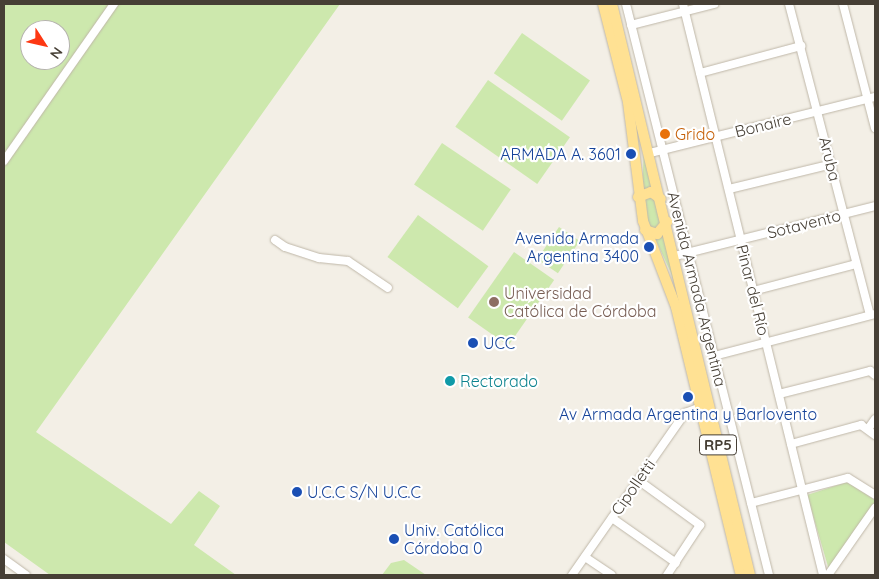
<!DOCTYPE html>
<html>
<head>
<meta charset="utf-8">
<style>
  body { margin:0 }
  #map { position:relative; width:879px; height:579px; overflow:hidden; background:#f3efe6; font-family:Quicksand,sans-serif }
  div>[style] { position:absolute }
  .green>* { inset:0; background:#cde8ad; transform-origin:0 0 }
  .roads { filter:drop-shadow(0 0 1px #bfb7a8) drop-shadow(0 0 1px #bfb7a8) }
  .minor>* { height:8px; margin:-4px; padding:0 4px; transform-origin:4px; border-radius:4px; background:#fff }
  .major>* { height:10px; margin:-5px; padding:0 5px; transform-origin:5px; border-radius:5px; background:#ffe193 }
  .dots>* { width:14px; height:14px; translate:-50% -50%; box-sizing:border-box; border:2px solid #fff; border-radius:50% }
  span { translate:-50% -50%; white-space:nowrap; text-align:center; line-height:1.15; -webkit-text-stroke:4.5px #fff; paint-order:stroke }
  .shield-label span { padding:1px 4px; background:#fff; border:1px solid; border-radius:4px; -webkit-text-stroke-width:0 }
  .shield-label { font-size:15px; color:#463f35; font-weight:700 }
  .street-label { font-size:16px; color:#463f35 }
  .food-label { font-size:16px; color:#c56008 }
  .left { translate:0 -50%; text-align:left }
  .transit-label { font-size:16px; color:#164399 }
  .right { translate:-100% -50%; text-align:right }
  .education-label { font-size:16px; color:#785e54 }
  .culture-label { font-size:16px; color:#0d838f }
  .frame { position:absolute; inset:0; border:5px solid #463f35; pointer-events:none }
  .north { position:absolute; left:20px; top:20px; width:50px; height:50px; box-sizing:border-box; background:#fff; border:1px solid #b5b2ae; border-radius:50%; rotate:125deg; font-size:14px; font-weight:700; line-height:20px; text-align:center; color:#463f35 }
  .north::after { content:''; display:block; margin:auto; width:18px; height:22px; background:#fd3813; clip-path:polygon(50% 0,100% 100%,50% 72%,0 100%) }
</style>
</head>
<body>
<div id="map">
  <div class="green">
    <i style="clip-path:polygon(evenodd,4px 4px,340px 4px,36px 432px,171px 524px,199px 491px,220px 506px,194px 545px,236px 575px,50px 575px,4px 542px,4px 4px,30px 30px,60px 30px,60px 60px,30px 60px,30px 30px)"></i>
    <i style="left:522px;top:33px;width:83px;height:49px;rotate:35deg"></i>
    <i style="left:488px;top:80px;width:100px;height:57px;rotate:35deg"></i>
    <i style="left:442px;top:143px;width:83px;height:50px;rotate:34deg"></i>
    <i style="clip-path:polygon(644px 147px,655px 190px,642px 192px)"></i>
    <i style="clip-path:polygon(645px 196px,655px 197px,663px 224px,655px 231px,648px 225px)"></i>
    <i style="left:418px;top:215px;width:87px;height:52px;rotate:36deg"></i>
    <i style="left:559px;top:227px;width:25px;height:39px;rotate:34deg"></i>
    <i style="clip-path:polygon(664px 233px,684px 316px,671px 273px,654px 236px)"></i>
    <i style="left:514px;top:252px;width:49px;height:80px;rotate:35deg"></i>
    <i style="clip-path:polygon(847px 482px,875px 500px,875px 507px,829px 570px,807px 495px)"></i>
    <i style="clip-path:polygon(404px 560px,426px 575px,382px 575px,391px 563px)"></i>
  </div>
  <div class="roads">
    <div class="minor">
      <i style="left:626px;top:4px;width:589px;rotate:75.94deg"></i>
      <i style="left:683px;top:4px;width:588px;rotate:76.22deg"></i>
      <i style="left:789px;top:4px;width:321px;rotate:75.4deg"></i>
      <i style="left:843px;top:4px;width:128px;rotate:75.5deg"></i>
      <i style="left:631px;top:25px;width:86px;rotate:-14.2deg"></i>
      <i style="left:700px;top:73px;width:105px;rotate:-15deg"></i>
      <i style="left:650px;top:153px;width:232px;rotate:-14deg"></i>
      <i style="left:4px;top:161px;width:192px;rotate:-55deg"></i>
      <i style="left:729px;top:189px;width:106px;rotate:-13.6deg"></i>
      <i style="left:275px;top:240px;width:12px;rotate:35deg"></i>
      <i style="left:285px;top:247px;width:36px;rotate:18deg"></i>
      <i style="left:319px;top:258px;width:29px;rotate:6deg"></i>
      <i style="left:348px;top:261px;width:48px;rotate:34deg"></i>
      <i style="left:675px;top:256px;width:206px;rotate:-14deg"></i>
      <i style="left:753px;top:291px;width:106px;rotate:-14.7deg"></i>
      <i style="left:714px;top:356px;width:166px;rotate:-14.6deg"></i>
      <i style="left:779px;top:394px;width:94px;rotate:-14.2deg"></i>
      <i style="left:870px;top:371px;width:6px;rotate:39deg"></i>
      <i style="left:868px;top:429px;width:12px;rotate:-55deg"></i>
      <i style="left:791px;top:444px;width:73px;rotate:-15.2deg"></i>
      <i style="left:861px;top:425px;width:17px;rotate:36deg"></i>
      <i style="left:638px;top:480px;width:77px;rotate:36deg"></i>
      <i style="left:700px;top:525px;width:60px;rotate:123.4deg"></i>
      <i style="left:751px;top:503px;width:100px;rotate:-14.5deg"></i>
      <i style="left:848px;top:478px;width:32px;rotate:32deg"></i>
      <i style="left:612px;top:518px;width:78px;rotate:35.1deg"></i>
      <i style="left:585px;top:557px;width:32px;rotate:34deg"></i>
      <i style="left:4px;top:559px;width:27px;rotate:36deg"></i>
      <i style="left:572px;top:575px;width:198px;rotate:-55.1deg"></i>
      <i style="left:685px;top:413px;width:17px;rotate:-21deg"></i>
      <i style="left:828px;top:575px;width:82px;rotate:-55deg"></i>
    </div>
    <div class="major">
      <i style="left:603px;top:4px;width:101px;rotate:75.7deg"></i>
      <i style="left:628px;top:102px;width:120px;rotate:82.8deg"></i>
      <i style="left:643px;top:221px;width:92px;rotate:69deg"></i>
      <i style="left:676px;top:307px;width:276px;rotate:76.4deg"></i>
      <i style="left:612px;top:4px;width:587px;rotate:76.41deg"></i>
      <i style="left:638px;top:197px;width:14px;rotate:-21deg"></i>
      <i style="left:651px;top:192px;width:12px;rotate:35deg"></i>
      <i style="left:645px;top:230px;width:13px;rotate:18deg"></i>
      <i style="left:657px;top:234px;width:16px;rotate:-50deg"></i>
    </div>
  </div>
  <div class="dots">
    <i style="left:665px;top:134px;background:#e8710a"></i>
    <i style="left:631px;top:154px;background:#1a4fb4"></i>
    <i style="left:649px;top:247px;background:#1a4fb4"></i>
    <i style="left:494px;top:302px;background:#8d6e63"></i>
    <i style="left:473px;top:343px;background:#1a4fb4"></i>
    <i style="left:450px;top:381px;background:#0f9aa8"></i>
    <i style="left:688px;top:397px;background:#1a4fb4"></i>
    <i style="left:297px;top:492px;background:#1a4fb4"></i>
    <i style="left:394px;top:539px;background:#1a4fb4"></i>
  </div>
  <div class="shield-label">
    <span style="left:718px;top:445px">RP5</span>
  </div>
  <div class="street-label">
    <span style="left:763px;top:125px;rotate:-14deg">Bonaire</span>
    <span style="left:830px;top:159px;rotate:76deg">Aruba</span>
    <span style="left:804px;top:224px;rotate:-14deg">Sotavento</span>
    <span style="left:697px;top:289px;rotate:76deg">Avenida Armada Argentina</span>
    <span style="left:753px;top:290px;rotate:76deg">Pinar del Río</span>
    <span style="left:633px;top:487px;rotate:-55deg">Cipolletti</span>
  </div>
  <div class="food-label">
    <span class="left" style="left:675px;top:134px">Grido</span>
  </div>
  <div class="transit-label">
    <span class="right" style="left:621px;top:154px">ARMADA A. 3601</span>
    <span class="right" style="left:639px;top:247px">Avenida Armada<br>Argentina 3400</span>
    <span class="left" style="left:483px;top:343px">UCC</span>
    <span style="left:688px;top:414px">Av Armada Argentina y Barlovento</span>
    <span class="left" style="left:307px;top:492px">U.C.C S/N U.C.C</span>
    <span class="left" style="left:404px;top:539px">Univ. Católica<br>Córdoba 0</span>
  </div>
  <div class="education-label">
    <span class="left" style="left:504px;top:302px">Universidad<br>Católica de Córdoba</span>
  </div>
  <div class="culture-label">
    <span class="left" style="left:460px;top:381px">Rectorado</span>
  </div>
  <div class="frame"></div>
  <div class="north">N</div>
</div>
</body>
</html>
